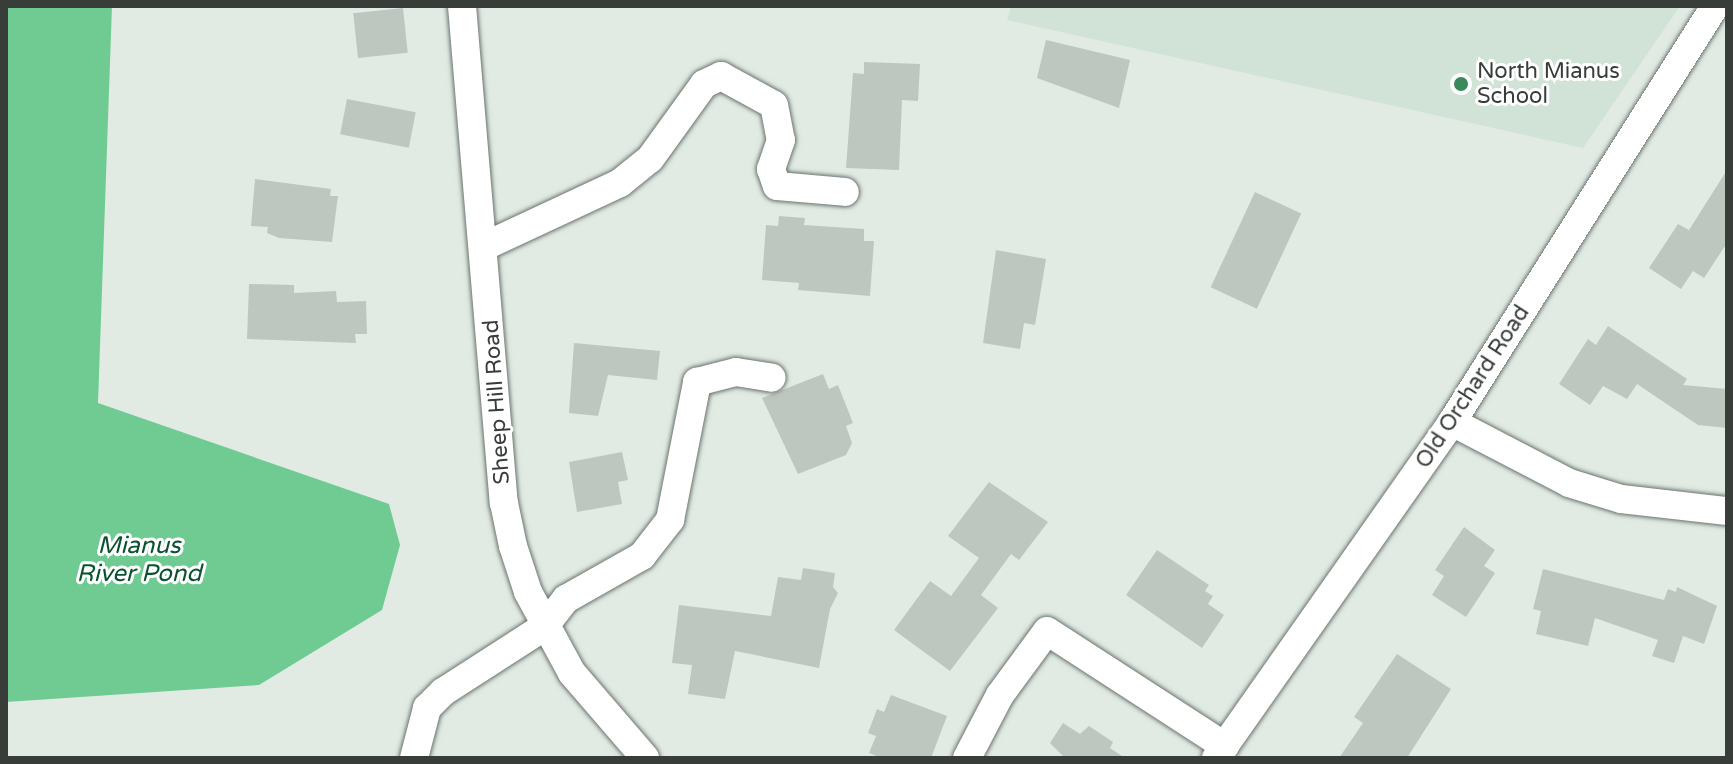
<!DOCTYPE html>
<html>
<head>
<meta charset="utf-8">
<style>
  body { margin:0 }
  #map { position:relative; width:1733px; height:764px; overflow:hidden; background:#e1ebe4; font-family:"Varela Round",sans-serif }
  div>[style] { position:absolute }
  .built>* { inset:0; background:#d1e2d6 }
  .water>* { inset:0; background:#6fcb92 }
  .building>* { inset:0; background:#bdc7c0; transform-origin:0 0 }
  .roads { filter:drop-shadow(0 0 2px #6b746d) drop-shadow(0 0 2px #6b746d) }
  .minor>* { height:28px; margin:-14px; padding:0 14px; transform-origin:14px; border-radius:14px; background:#fff }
  .dots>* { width:22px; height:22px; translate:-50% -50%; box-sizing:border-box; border:4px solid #fff; border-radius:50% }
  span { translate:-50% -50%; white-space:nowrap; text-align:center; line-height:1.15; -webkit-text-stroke:6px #fff; paint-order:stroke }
  .poi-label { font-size:22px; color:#393d3a }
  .left { translate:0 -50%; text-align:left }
  .street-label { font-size:22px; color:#393d3a }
  .water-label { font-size:24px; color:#08522e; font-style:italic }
  .frame { position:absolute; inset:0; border:8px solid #393d3a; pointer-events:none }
</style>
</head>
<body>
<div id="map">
  <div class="built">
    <i style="clip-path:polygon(1011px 6px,1680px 6px,1583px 148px,1007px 20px)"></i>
  </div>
  <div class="water">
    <i style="clip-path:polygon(6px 6px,112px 6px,98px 403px,389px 504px,400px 545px,382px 610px,259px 685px,6px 702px)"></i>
  </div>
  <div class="building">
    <i style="left:403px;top:8px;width:45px;height:50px;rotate:84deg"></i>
    <i style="clip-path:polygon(1046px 40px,1130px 60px,1119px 108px,1037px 78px)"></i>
    <i style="clip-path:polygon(864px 62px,920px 64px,918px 101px,902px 100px,899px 170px,846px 168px,853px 73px,864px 74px)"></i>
    <i style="left:347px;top:99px;width:70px;height:36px;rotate:11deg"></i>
    <i style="clip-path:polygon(1727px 170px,1727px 243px,1704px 278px,1693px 271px,1681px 289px,1649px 268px,1678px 224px,1689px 230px)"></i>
    <i style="clip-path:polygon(255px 179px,331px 189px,330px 196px,338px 196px,332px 242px,279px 238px,267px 233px,268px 227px,251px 226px)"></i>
    <i style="left:1255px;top:192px;width:51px;height:105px;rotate:25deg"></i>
    <i style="clip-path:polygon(779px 216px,805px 218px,804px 225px,864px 229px,864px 241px,874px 241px,870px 296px,798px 290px,799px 283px,762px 280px,766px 225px,778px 226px)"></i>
    <i style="clip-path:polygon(996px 250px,1046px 259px,1035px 325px,1024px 323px,1020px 349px,983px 343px)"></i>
    <i style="clip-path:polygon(249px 284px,294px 285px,294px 293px,336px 291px,337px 302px,366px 301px,367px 334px,355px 334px,356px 343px,247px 339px)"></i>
    <i style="clip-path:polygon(1608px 326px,1687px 379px,1683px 385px,1727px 389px,1727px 428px,1698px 425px,1637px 384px,1627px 399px,1603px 386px,1590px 405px,1559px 384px,1588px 339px,1596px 345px)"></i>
    <i style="clip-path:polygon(574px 343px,660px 351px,657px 380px,608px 375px,598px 416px,569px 413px)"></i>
    <i style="clip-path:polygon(823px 374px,829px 389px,838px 385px,853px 423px,846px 426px,852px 443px,846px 455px,798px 474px,762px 398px)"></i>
    <i style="clip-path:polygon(622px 452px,628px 480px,618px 482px,622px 504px,577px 512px,569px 462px)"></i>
    <i style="clip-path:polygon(989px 482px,1048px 522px,1019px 560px,1011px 554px,981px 595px,998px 608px,950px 671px,894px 630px,930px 581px,951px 596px,979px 558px,948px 536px)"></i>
    <i style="clip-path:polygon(1464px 527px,1495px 550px,1484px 566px,1495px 573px,1466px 617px,1432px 595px,1444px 576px,1435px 570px)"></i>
    <i style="clip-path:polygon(1157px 550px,1209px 585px,1205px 591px,1213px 596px,1208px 604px,1224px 615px,1202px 648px,1126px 595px)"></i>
    <i style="clip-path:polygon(803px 568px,835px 573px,833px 587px,838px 593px,830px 609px,819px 668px,735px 651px,725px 699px,688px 694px,692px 665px,672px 663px,679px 605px,771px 616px,778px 577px,801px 580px)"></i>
    <i style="clip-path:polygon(1543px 569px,1664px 600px,1668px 589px,1676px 592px,1677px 587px,1717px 606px,1704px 644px,1683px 636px,1674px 663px,1652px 656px,1658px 640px,1595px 618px,1588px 646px,1536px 634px,1541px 611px,1533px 609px)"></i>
    <i style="clip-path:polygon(1397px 654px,1451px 689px,1407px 758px,1339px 758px,1363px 723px,1354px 717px)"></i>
    <i style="clip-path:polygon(891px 695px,947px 716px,931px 758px,882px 758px,869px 753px,876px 736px,868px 733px,877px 709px,884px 712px)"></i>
    <i style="clip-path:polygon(1063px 723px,1080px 734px,1089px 726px,1113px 742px,1110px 748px,1125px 758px,1065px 758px,1050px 743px)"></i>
  </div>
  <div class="roads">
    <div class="minor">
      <i style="left:462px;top:6px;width:499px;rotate:85.2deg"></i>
      <i style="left:504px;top:503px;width:44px;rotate:78.2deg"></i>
      <i style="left:513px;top:546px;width:48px;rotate:71.9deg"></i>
      <i style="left:528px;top:592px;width:92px;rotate:61.5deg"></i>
      <i style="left:572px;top:673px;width:112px;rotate:49.3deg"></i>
      <i style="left:485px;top:246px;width:149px;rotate:-25deg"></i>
      <i style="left:620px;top:183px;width:38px;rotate:-39deg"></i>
      <i style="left:650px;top:159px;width:92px;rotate:-54.2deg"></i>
      <i style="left:704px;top:84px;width:19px;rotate:-25deg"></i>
      <i style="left:721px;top:76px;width:60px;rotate:28.7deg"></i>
      <i style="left:774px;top:105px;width:36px;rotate:79deg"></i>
      <i style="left:781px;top:140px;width:31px;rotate:109deg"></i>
      <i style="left:771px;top:169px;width:18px;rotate:71deg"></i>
      <i style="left:777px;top:186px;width:68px;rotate:5deg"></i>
      <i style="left:1452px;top:422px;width:132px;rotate:27.5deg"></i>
      <i style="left:1569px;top:483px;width:54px;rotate:17.1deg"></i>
      <i style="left:1621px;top:499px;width:107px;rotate:6.5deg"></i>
      <i style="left:414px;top:758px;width:52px;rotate:-75.4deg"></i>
      <i style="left:427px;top:708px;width:23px;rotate:-45deg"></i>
      <i style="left:443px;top:692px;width:120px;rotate:-32.8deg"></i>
      <i style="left:544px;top:627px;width:36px;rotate:-52deg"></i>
      <i style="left:566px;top:599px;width:87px;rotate:-29.5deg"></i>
      <i style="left:642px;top:556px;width:46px;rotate:-52.1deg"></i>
      <i style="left:670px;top:520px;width:141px;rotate:-78.9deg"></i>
      <i style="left:697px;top:382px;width:40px;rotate:-14.4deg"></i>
      <i style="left:736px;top:372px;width:36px;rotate:9deg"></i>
      <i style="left:967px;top:758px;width:71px;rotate:-62.4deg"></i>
      <i style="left:1000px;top:695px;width:79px;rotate:-53.7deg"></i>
      <i style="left:1047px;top:631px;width:212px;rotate:32.9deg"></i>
      <i style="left:1216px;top:758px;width:411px;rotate:-54.9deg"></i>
      <i style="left:1452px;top:422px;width:492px;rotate:-57.7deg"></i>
    </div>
  </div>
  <div class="dots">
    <i style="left:1461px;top:84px;background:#39895a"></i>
  </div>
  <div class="poi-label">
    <span class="left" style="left:1477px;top:84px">North Mianus<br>School</span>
  </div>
  <div class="street-label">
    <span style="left:1473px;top:387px;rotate:-57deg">Old Orchard Road</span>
    <span style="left:497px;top:402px;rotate:-94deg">Sheep Hill Road</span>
  </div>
  <div class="water-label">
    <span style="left:139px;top:560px">Mianus<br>River Pond</span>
  </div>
  <div class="frame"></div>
</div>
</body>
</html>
